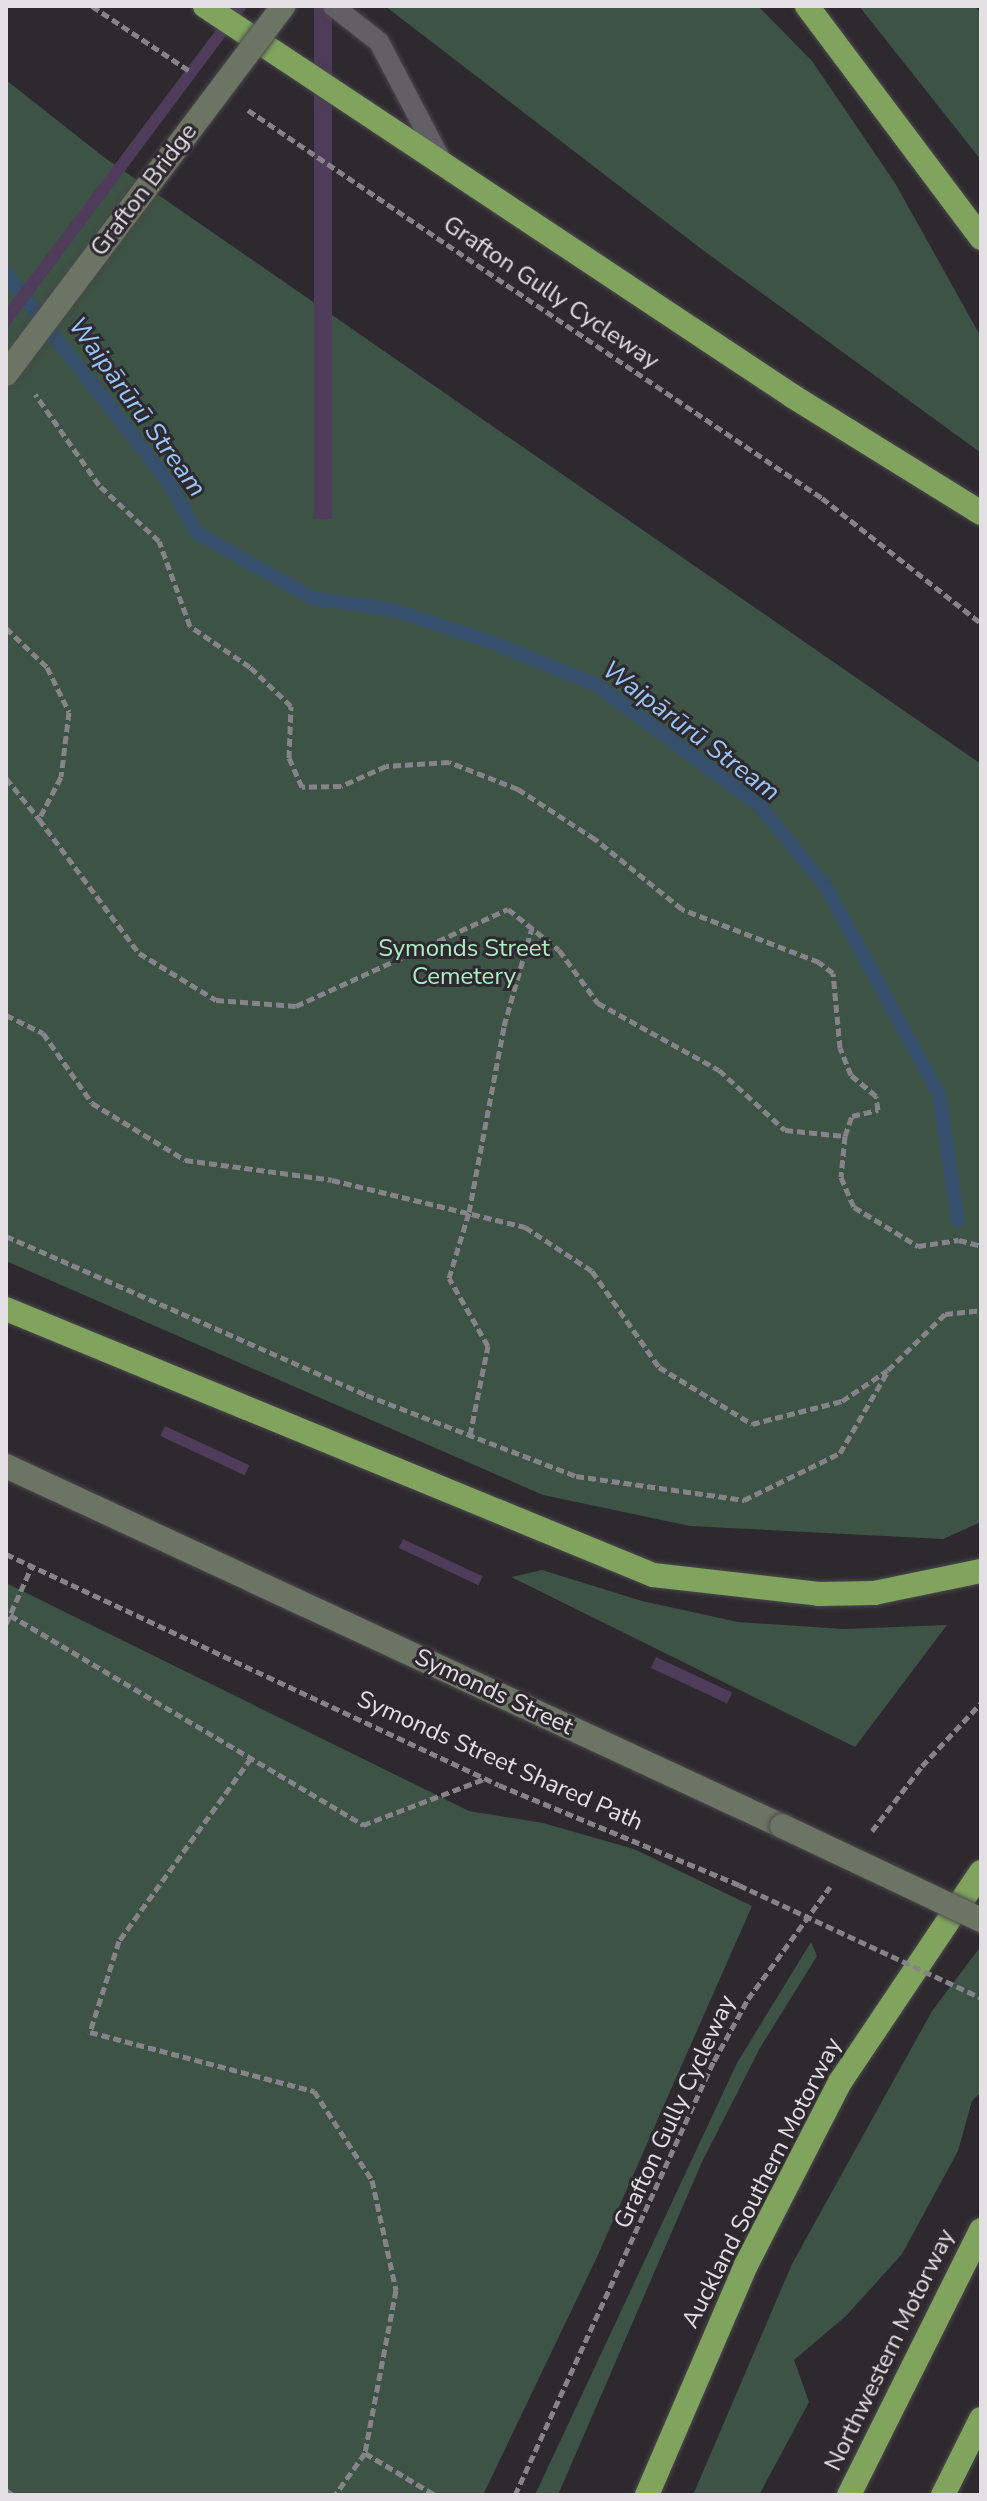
<!DOCTYPE html>
<html>
<head>
<meta charset="utf-8">
<style>
  body { margin:0 }
  #map { position:relative; width:987px; height:2501px; overflow:hidden; background:#2d292f; font-family:"Nunito Sans",sans-serif }
  div>[style] { position:absolute }
  .green>* { inset:0; background:#3d5345 }
  .stream>* { height:14px; margin:-7px; padding:0 7px; transform-origin:7px; border-radius:7px; background:#354f6c }
  .building>* { inset:0; background:#4f3b5a; transform-origin:0 0 }
  .path>* { height:5px; margin-top:-2.5px; transform-origin:0; background:repeating-linear-gradient(90deg,#878489 0 8px,transparent 0 12px) }
  .roads { filter:drop-shadow(0 0 2px #4b484c) drop-shadow(0 0 2px #4b484c) }
  .service>* { height:20px; margin:-10px; padding:0 10px; transform-origin:10px; border-radius:10px; background:#635f66 }
  .secondary>* { height:24px; margin:-12px; padding:0 12px; transform-origin:12px; border-radius:12px; background:#6c7463 }
  .motorway>* { height:24px; margin:-12px; padding:0 12px; transform-origin:12px; border-radius:12px; background:#80a45d }
  .path-bridge>* { height:5px; margin-top:-2.5px; transform-origin:0; background:repeating-linear-gradient(90deg,#878489 0 8px,transparent 0 12px) }
  .bridges { filter:drop-shadow(0 0 2px #4b484c) drop-shadow(0 0 2px #4b484c) }
  .secondary-bridge>* { height:24px; margin:-12px; padding:0 12px; transform-origin:12px; border-radius:12px; background:#6c7463 }
  span { translate:-50% -50%; white-space:nowrap; text-align:center; line-height:1.15; -webkit-text-stroke:6px #2d292f; paint-order:stroke }
  .street-label { font-size:24px; color:#e3e0e4 }
  .park-label { font-size:24px; color:#aceec3 }
  .water-label { font-size:26px; color:#99c7fb; font-style:italic }
  .frame { position:absolute; inset:0; border:8px solid #e3e0e4; pointer-events:none }
</style>
</head>
<body>
<div id="map">
  <div class="green">
    <i style="clip-path:polygon(385px 6px,758px 6px,812px 61px,895px 183px,981px 337px,981px 453px,700px 248px)"></i>
    <i style="clip-path:polygon(859px 6px,975px 6px,981px 14px,981px 160px)"></i>
    <i style="clip-path:polygon(6px 80px,105px 158px,981px 764px,981px 1522px,943px 1539px,690px 1526px,543px 1495px,6px 1261px)"></i>
    <i style="clip-path:polygon(542px 1570px,642px 1601px,738px 1622px,843px 1629px,947px 1625px,855px 1747px,511px 1577px)"></i>
    <i style="clip-path:polygon(6px 1583px,469px 1811px,543px 1823px,634px 1849px,752px 1906px,597px 2257px,483px 2495px,6px 2495px)"></i>
    <i style="clip-path:polygon(811px 1942px,817px 1956px,760px 2048px,702px 2162px,558px 2495px,535px 2495px,737px 2063px)"></i>
    <i style="clip-path:polygon(981px 1946px,981px 2092px,972px 2101px,958px 2151px,902px 2254px,846px 2316px,794px 2360px,809px 2402px,759px 2495px,693px 2495px,792px 2264px,932px 2011px)"></i>
  </div>
  <div class="stream">
    <i style="left:6px;top:274px;width:263px;rotate:52deg"></i>
    <i style="left:168px;top:481px;width:58px;rotate:61.2deg"></i>
    <i style="left:196px;top:532px;width:133px;rotate:29.6deg"></i>
    <i style="left:312px;top:598px;width:82px;rotate:8.4deg"></i>
    <i style="left:393px;top:610px;width:101px;rotate:17.9deg"></i>
    <i style="left:489px;top:641px;width:114px;rotate:22.1deg"></i>
    <i style="left:595px;top:684px;width:205px;rotate:36.5deg"></i>
    <i style="left:760px;top:806px;width:104px;rotate:50.8deg"></i>
    <i style="left:826px;top:887px;width:236px;rotate:61.4deg"></i>
    <i style="left:939px;top:1094px;width:128px;rotate:81.5deg"></i>
  </div>
  <div class="building">
    <i style="clip-path:polygon(234px 6px,248px 6px,6px 330px,6px 309px)"></i>
    <i style="left:314px;top:6px;width:18px;height:513px"></i>
    <i style="left:165px;top:1426px;width:93px;height:11px;rotate:25deg"></i>
    <i style="left:403px;top:1539px;width:88px;height:10px;rotate:25deg"></i>
    <i style="left:656px;top:1657px;width:84px;height:12px;rotate:25deg"></i>
  </div>
  <div class="path">
    <i style="left:92px;top:6px;width:118px;rotate:33.6deg"></i>
    <i style="left:248px;top:110px;width:693px;rotate:34.06deg"></i>
    <i style="left:822px;top:498px;width:202px;rotate:38.2deg"></i>
    <i style="left:6px;top:628px;width:57px;rotate:43.6deg"></i>
    <i style="left:47px;top:667px;width:50px;rotate:63.9deg"></i>
    <i style="left:69px;top:712px;width:65px;rotate:97deg"></i>
    <i style="left:61px;top:777px;width:47px;rotate:117.6deg"></i>
    <i style="left:39px;top:819px;width:167px;rotate:53.3deg"></i>
    <i style="left:139px;top:953px;width:90px;rotate:31.4deg"></i>
    <i style="left:216px;top:1000px;width:80px;rotate:4.3deg"></i>
    <i style="left:296px;top:1006px;width:233px;rotate:-24.6deg"></i>
    <i style="left:508px;top:909px;width:65px;rotate:38.8deg"></i>
    <i style="left:559px;top:950px;width:66px;rotate:53.7deg"></i>
    <i style="left:598px;top:1003px;width:138px;rotate:29deg"></i>
    <i style="left:719px;top:1070px;width:89px;rotate:42.3deg"></i>
    <i style="left:785px;top:1130px;width:60px;rotate:5.7deg"></i>
    <i style="left:845px;top:1136px;width:21px;rotate:-71deg"></i>
    <i style="left:852px;top:1116px;width:27px;rotate:-13deg"></i>
    <i style="left:878px;top:1110px;width:14px;rotate:-98deg"></i>
    <i style="left:876px;top:1096px;width:33px;rotate:-140deg"></i>
    <i style="left:851px;top:1075px;width:29px;rotate:-112deg"></i>
    <i style="left:840px;top:1048px;width:75px;rotate:-95.3deg"></i>
    <i style="left:833px;top:973px;width:18px;rotate:-142deg"></i>
    <i style="left:819px;top:962px;width:147px;rotate:-158.9deg"></i>
    <i style="left:682px;top:909px;width:112px;rotate:-141.2deg"></i>
    <i style="left:595px;top:839px;width:92px;rotate:-147deg"></i>
    <i style="left:518px;top:789px;width:74px;rotate:-158.6deg"></i>
    <i style="left:449px;top:762px;width:63px;rotate:176.4deg"></i>
    <i style="left:386px;top:766px;width:49px;rotate:156deg"></i>
    <i style="left:341px;top:786px;width:39px;rotate:179deg"></i>
    <i style="left:302px;top:787px;width:32px;rotate:-114deg"></i>
    <i style="left:289px;top:758px;width:52px;rotate:-87.8deg"></i>
    <i style="left:291px;top:706px;width:57px;rotate:-136.4deg"></i>
    <i style="left:250px;top:667px;width:73px;rotate:-145.7deg"></i>
    <i style="left:190px;top:626px;width:90px;rotate:-110deg"></i>
    <i style="left:159px;top:541px;width:82px;rotate:-137deg"></i>
    <i style="left:99px;top:485px;width:111px;rotate:-125.1deg"></i>
    <i style="left:6px;top:778px;width:53px;rotate:51.2deg"></i>
    <i style="left:6px;top:1015px;width:41px;rotate:25.9deg"></i>
    <i style="left:43px;top:1033px;width:85px;rotate:55deg"></i>
    <i style="left:92px;top:1103px;width:109px;rotate:31.5deg"></i>
    <i style="left:185px;top:1160px;width:148px;rotate:7.7deg"></i>
    <i style="left:332px;top:1180px;width:199px;rotate:13.7deg"></i>
    <i style="left:525px;top:1227px;width:80px;rotate:33.3deg"></i>
    <i style="left:592px;top:1271px;width:117px;rotate:55.1deg"></i>
    <i style="left:659px;top:1367px;width:109px;rotate:31.5deg"></i>
    <i style="left:752px;top:1424px;width:93px;rotate:-14.3deg"></i>
    <i style="left:842px;top:1401px;width:55px;rotate:-34deg"></i>
    <i style="left:888px;top:1370px;width:80px;rotate:-44.5deg"></i>
    <i style="left:945px;top:1314px;width:36px;rotate:-6deg"></i>
    <i style="left:845px;top:1136px;width:41px;rotate:95.6deg"></i>
    <i style="left:841px;top:1177px;width:33px;rotate:67deg"></i>
    <i style="left:854px;top:1207px;width:75px;rotate:31.4deg"></i>
    <i style="left:918px;top:1246px;width:41px;rotate:-8.3deg"></i>
    <i style="left:959px;top:1240px;width:23px;rotate:15deg"></i>
    <i style="left:6px;top:1236px;width:394px;rotate:23.8deg"></i>
    <i style="left:366px;top:1395px;width:225px;rotate:21.1deg"></i>
    <i style="left:576px;top:1476px;width:170px;rotate:8.1deg"></i>
    <i style="left:744px;top:1500px;width:107px;rotate:-26.1deg"></i>
    <i style="left:840px;top:1453px;width:95px;rotate:-59.7deg"></i>
    <i style="left:470px;top:1435px;width:91px;rotate:-78.6deg"></i>
    <i style="left:488px;top:1346px;width:78px;rotate:-119.8deg"></i>
    <i style="left:449px;top:1278px;width:69px;rotate:-73.1deg"></i>
    <i style="left:469px;top:1212px;width:189px;rotate:-79.3deg"></i>
    <i style="left:504px;top:1026px;width:102px;rotate:-74.1deg"></i>
    <i style="left:6px;top:1554px;width:544px;rotate:25.11deg"></i>
    <i style="left:499px;top:1785px;width:260px;rotate:22.6deg"></i>
    <i style="left:10px;top:1615px;width:411px;rotate:30.7deg"></i>
    <i style="left:363px;top:1825px;width:129px;rotate:-20.8deg"></i>
    <i style="left:6px;top:1624px;width:64px;rotate:-65.9deg"></i>
    <i style="left:251px;top:1758px;width:226px;rotate:125.8deg"></i>
    <i style="left:119px;top:1941px;width:96px;rotate:107.7deg"></i>
    <i style="left:90px;top:2032px;width:232px;rotate:14.8deg"></i>
    <i style="left:314px;top:2091px;width:106px;rotate:56.9deg"></i>
    <i style="left:372px;top:2180px;width:113px;rotate:77.7deg"></i>
    <i style="left:396px;top:2290px;width:166px;rotate:100.8deg"></i>
    <i style="left:365px;top:2453px;width:52px;rotate:125.5deg"></i>
    <i style="left:872px;top:1831px;width:82px;rotate:-52.4deg"></i>
    <i style="left:922px;top:1766px;width:86px;rotate:-46.9deg"></i>
    <i style="left:365px;top:2453px;width:82px;rotate:31deg"></i>
    <i style="left:6px;top:2490px;width:9px;rotate:36deg"></i>
    <i style="left:515px;top:2495px;width:477px;rotate:-65.4deg"></i>
    <i style="left:714px;top:2061px;width:71px;rotate:-61.3deg"></i>
    <i style="left:748px;top:1999px;width:139px;rotate:-53.8deg"></i>
  </div>
  <div class="roads">
    <div class="service">
      <i style="left:333px;top:6px;width:58px;rotate:38deg"></i>
      <i style="left:379px;top:42px;width:138px;rotate:62.3deg"></i>
    </div>
    <div class="secondary">
      <i style="left:6px;top:1466px;width:855px;rotate:24.89deg"></i>
    </div>
    <div class="motorway">
      <i style="left:205px;top:6px;width:707px;rotate:33.58deg"></i>
      <i style="left:794px;top:397px;width:220px;rotate:31.8deg"></i>
      <i style="left:807px;top:6px;width:290px;rotate:53.1deg"></i>
      <i style="left:6px;top:1309px;width:700px;rotate:22.35deg"></i>
      <i style="left:653px;top:1575px;width:167px;rotate:6.5deg"></i>
      <i style="left:819px;top:1594px;width:55px;rotate:-1deg"></i>
      <i style="left:874px;top:1593px;width:109px;rotate:-11.6deg"></i>
      <i style="left:647px;top:2495px;width:250px;rotate:-66.7deg"></i>
      <i style="left:746px;top:2265px;width:206px;rotate:-62.8deg"></i>
      <i style="left:840px;top:2082px;width:253px;rotate:-56.1deg"></i>
      <i style="left:849px;top:2495px;width:296px;rotate:-63.5deg"></i>
      <i style="left:943px;top:2495px;width:85px;rotate:-63.4deg"></i>
    </div>
  </div>
  <div class="path-bridge">
    <i style="left:739px;top:1885px;width:267px;rotate:25deg"></i>
  </div>
  <div class="bridges">
    <div class="secondary-bridge">
      <i style="left:6px;top:374px;width:461px;rotate:-53deg"></i>
      <i style="left:782px;top:1826px;width:220px;rotate:25.3deg"></i>
    </div>
  </div>
  <div class="street-label">
    <span style="left:144px;top:190px;rotate:-53deg">Grafton Bridge</span>
    <span style="left:551px;top:293px;rotate:34deg">Grafton Gully Cycleway</span>
    <span style="left:494px;top:1692px;rotate:25deg">Symonds Street</span>
    <span style="left:500px;top:1761px;rotate:24deg">Symonds Street Shared Path</span>
    <span style="left:675px;top:2112px;rotate:-65deg">Grafton Gully Cycleway</span>
    <span style="left:762px;top:2183px;rotate:-63deg">Auckland Southern Motorway</span>
    <span style="left:890px;top:2350px;rotate:-64deg">Northwestern Motorway</span>
  </div>
  <div class="park-label">
    <span style="left:464px;top:963px">Symonds Street<br>Cemetery</span>
  </div>
  <div class="water-label">
    <span style="left:137px;top:407px;rotate:54deg">Waipārūrū Stream</span>
    <span style="left:691px;top:731px;rotate:37deg">Waipārūrū Stream</span>
  </div>
  <div class="frame"></div>
</div>
</body>
</html>
